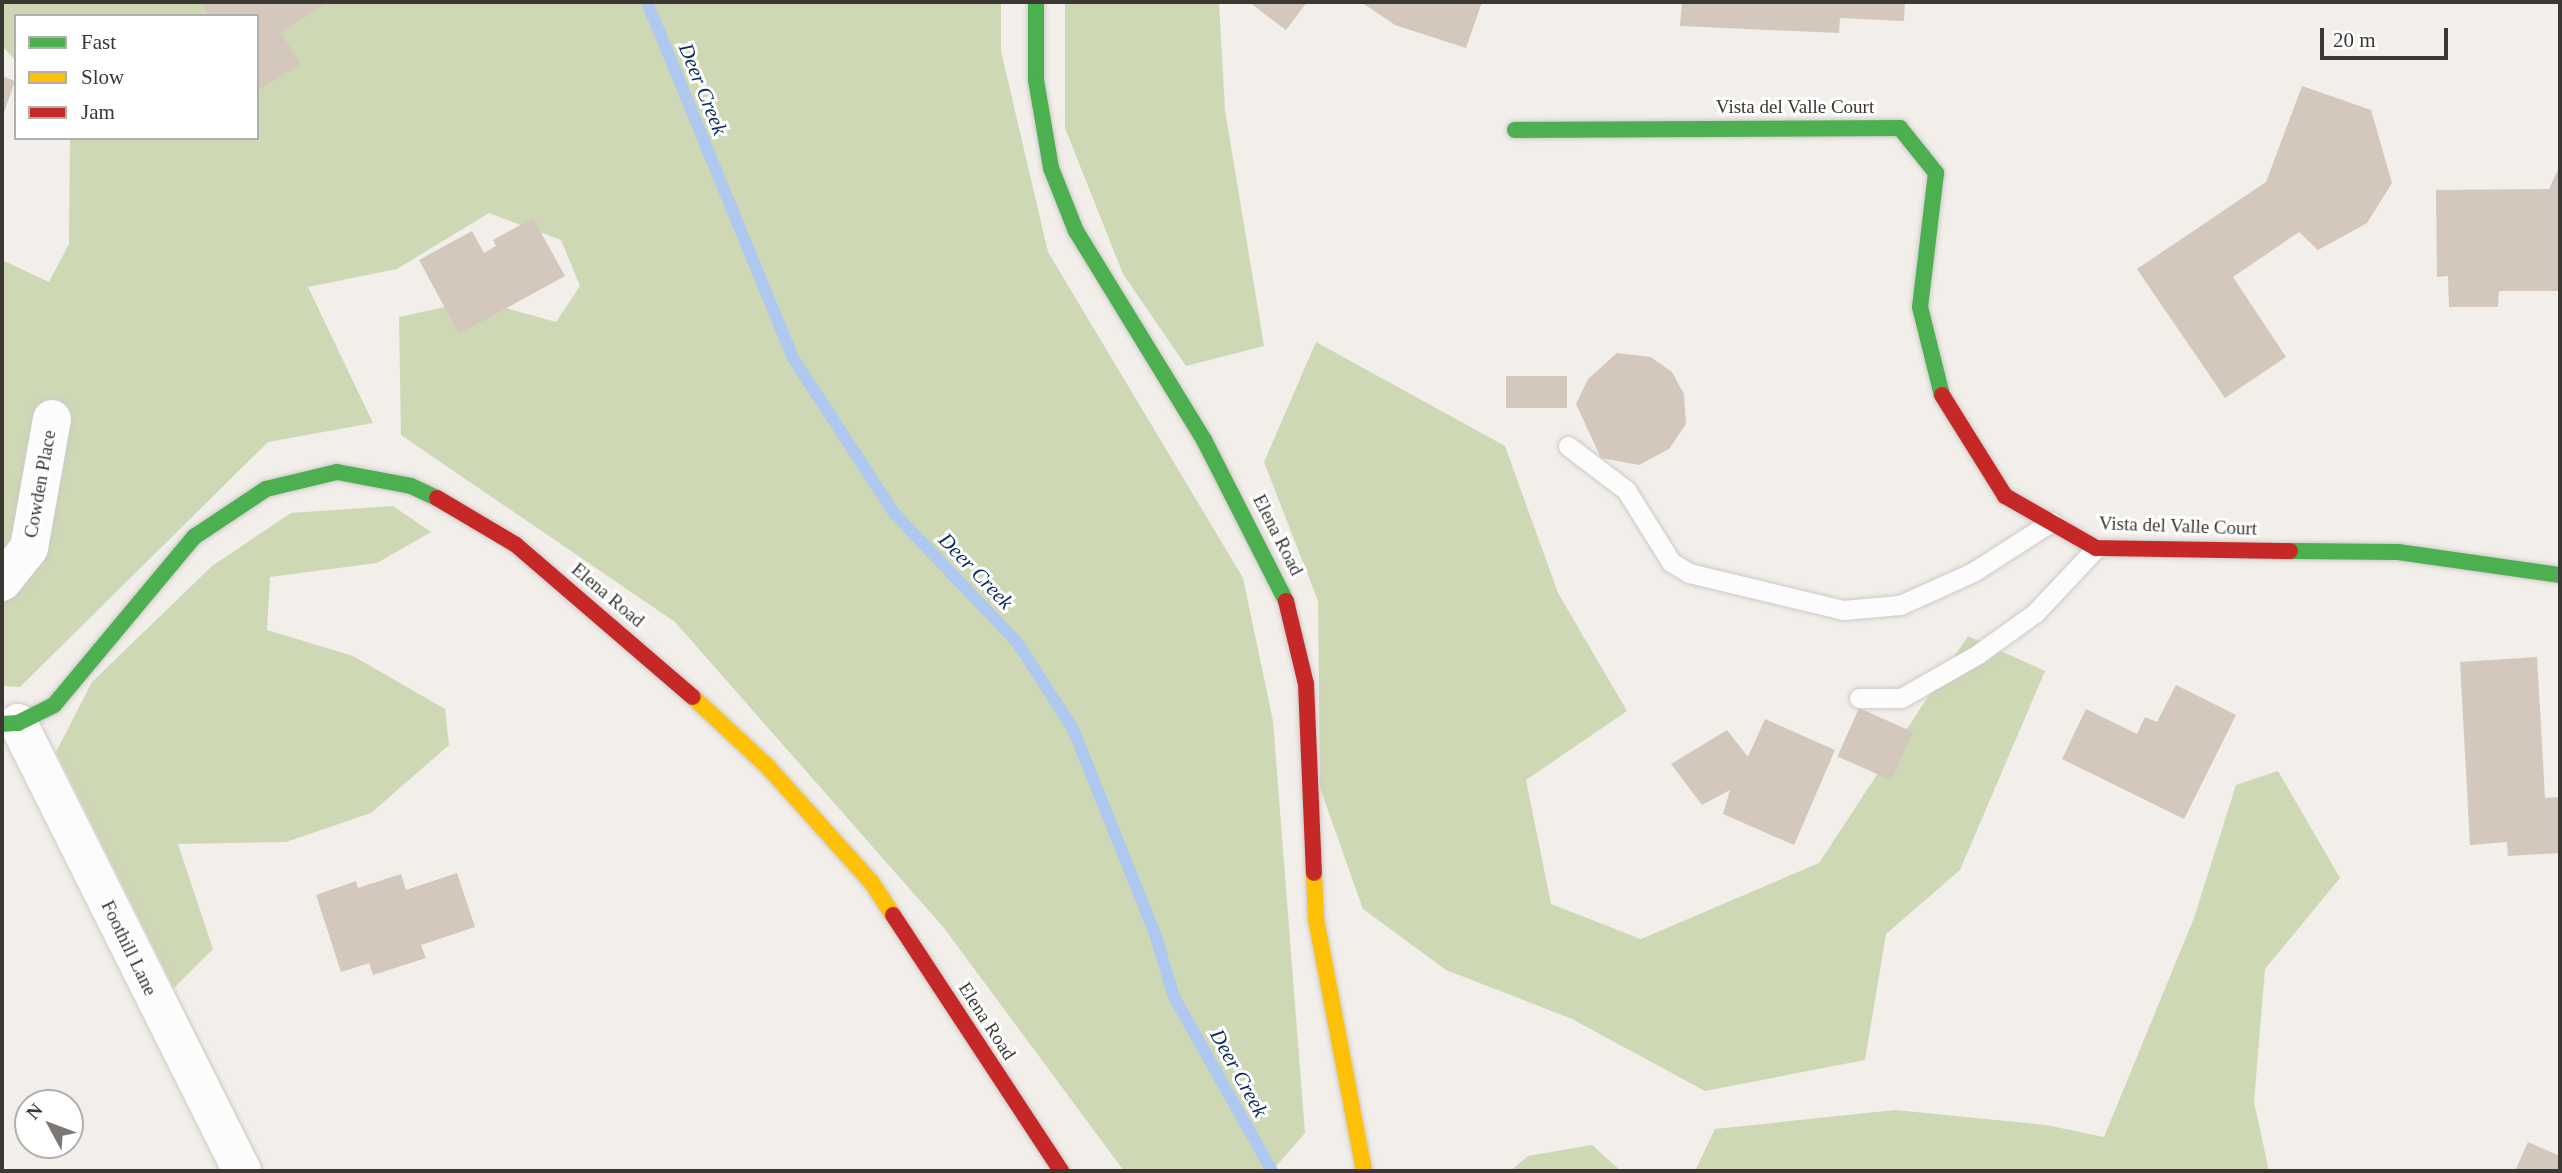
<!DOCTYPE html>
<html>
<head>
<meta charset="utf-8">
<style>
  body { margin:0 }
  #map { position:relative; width:2562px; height:1173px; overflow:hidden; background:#f2eeea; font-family:"Times New Roman",serif }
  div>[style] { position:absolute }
  .green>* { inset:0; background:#ced8b5 }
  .stream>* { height:12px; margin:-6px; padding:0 6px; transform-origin:6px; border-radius:6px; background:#aec8f0 }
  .building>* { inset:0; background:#d3c8bb; transform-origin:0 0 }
  .roads { filter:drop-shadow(0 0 2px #cdcac6) drop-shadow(0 0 2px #cdcac6) }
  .lane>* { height:19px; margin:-9.5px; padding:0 9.5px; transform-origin:9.5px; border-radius:9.5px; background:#fdfcfc }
  .street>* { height:38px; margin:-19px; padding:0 19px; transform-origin:19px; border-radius:19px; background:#fdfcfc }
  .fast>* { height:16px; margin:-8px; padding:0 8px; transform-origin:8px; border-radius:8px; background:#4caf50 }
  .slow>* { height:16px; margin:-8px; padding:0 8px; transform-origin:8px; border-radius:8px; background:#ffc107 }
  .jam>* { height:16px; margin:-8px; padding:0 8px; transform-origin:8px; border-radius:8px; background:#c62828 }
  span { translate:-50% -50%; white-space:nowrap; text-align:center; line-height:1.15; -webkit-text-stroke:6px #fff; paint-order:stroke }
  .street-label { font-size:19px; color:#3b3834 }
  .water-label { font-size:21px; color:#0b2f62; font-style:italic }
  .frame { position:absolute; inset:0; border:4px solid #3b3834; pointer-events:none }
  .legend { position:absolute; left:14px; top:14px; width:245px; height:126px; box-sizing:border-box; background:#fff; border:2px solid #b1afae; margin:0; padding:9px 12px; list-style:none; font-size:21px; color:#3b3834 }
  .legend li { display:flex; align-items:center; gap:14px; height:35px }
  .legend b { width:35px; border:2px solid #b1afae }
  .north { position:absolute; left:14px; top:1089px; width:70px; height:70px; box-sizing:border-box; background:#fff; border:2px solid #b1afae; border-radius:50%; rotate:311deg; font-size:19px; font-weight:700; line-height:28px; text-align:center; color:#3b3834 }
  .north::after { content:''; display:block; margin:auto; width:24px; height:32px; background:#7b7874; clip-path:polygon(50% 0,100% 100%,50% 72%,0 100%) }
  .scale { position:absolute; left:2320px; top:28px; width:128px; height:32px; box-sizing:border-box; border:4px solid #3b3834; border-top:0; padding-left:9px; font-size:21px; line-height:24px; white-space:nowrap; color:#3b3834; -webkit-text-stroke:5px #fff; paint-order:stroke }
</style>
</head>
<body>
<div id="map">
  <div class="green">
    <i style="clip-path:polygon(2px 2px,1001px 2px,1001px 51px,1048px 252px,1243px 578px,1273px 721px,1305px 1133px,1272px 1171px,1124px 1171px,944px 928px,675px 622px,401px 435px,399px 317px,477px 300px,556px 322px,580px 286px,561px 240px,489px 213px,397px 269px,308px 287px,373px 423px,268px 442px,20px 687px,2px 686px,2px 260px,49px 282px,69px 244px,70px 138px,257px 138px,257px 16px,16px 16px,16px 61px,2px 46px)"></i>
    <i style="clip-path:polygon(1065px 2px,1219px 2px,1225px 110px,1264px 346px,1186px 366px,1123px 274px,1065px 128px)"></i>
    <i style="clip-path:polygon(1316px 342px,1505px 446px,1558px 593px,1627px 711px,1526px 780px,1551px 904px,1641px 939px,1819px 863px,1968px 636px,2045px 671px,1960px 870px,1886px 934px,1865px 1060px,1705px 1091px,1572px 1019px,1446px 970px,1363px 909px,1320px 788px,1318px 601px,1264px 462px)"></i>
    <i style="clip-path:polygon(393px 506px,431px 532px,377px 563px,270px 577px,267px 630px,353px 656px,445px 709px,449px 745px,371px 813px,286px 842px,178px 844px,213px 949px,174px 988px,56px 752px,92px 682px,212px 566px,291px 513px)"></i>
    <i style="clip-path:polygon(2278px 771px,2340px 878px,2265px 969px,2254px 1102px,2269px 1171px,1695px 1171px,1715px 1129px,1895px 1110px,2046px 1125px,2104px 1137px,2194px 918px,2236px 785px)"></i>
    <i style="clip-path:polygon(1592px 1145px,1621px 1171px,1510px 1171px,1528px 1156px)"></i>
  </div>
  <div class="stream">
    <i style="left:647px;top:2px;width:385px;rotate:67.7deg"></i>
    <i style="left:793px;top:358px;width:185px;rotate:56.9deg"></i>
    <i style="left:894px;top:513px;width:178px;rotate:46.4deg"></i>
    <i style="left:1017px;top:642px;width:103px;rotate:57.2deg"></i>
    <i style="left:1073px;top:729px;width:224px;rotate:68.2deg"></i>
    <i style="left:1156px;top:937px;width:63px;rotate:73.3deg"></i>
    <i style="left:1174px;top:997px;width:200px;rotate:60.6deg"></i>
  </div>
  <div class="building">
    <i style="clip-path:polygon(200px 2px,329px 2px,280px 32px,301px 64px,257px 91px,257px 16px,209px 16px)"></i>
    <i style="clip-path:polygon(1249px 2px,1307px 2px,1286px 30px)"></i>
    <i style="clip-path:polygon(1361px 2px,1482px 2px,1466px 48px,1395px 25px)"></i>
    <i style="clip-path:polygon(1682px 2px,1905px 2px,1904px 21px,1840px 18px,1839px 33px,1680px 26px)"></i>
    <i style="clip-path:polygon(2px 76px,15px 81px,2px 118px)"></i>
    <i style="clip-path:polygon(2302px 86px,2371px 110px,2392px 183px,2367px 223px,2318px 250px,2299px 232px,2233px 277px,2286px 357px,2225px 398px,2137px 269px,2266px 182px)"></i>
    <i style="clip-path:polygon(2560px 165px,2560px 291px,2499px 291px,2498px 307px,2449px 307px,2448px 276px,2437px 277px,2436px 190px,2549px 189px)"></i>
    <i style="clip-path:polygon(533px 218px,565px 276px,459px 334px,419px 260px,472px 231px,484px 253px,496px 246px,493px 240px)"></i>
    <i style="clip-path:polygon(1617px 353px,1651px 357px,1672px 372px,1684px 394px,1686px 424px,1669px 449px,1639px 465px,1601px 458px,1576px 404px,1588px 379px)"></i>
    <i style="left:1567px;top:376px;width:32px;height:61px;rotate:90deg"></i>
    <i style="clip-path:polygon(2537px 657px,2545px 798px,2560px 797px,2560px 853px,2508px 856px,2507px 842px,2470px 845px,2460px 662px)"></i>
    <i style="clip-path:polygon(2176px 685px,2236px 715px,2184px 819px,2062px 759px,2086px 709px,2137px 734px,2145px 717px,2157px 722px)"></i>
    <i style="left:1859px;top:708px;width:59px;height:53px;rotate:24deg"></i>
    <i style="clip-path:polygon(1765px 719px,1835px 750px,1794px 845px,1723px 814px,1730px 790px,1702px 805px,1671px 764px,1727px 730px,1748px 757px)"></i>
    <i style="clip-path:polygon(457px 873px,475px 927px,421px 945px,426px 958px,373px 975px,369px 963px,341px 972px,316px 895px,356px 881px,358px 888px,401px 874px,406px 890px)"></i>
    <i style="clip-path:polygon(2528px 1142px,2560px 1156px,2560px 1171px,2515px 1171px)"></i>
  </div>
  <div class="roads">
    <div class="lane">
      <i style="left:1568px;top:446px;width:73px;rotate:37.2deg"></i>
      <i style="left:1626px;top:490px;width:85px;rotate:58deg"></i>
      <i style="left:1671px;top:562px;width:21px;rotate:31deg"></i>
      <i style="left:1689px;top:573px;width:158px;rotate:13.5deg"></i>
      <i style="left:1843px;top:610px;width:57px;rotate:-5deg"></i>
      <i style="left:1900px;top:605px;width:80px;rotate:-24.3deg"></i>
      <i style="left:1973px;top:572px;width:93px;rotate:-32.7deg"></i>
      <i style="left:1859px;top:698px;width:42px"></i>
      <i style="left:1901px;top:698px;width:89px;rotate:-29.7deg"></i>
      <i style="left:1978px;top:654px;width:70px;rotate:-35.7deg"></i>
      <i style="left:2035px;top:613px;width:89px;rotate:-46.8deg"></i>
    </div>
    <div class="street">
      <i style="left:2px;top:582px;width:43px;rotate:-51.5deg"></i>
      <i style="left:29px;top:548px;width:131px;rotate:-79.9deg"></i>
      <i style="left:18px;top:723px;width:501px;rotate:63.43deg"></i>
    </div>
    <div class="fast">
      <i style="left:1036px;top:2px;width:78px;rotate:90deg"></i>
      <i style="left:1036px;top:80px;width:89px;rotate:80.3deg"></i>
      <i style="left:1051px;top:168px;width:68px;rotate:68.4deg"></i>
      <i style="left:1076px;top:231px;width:245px;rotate:58.5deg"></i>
      <i style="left:1204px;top:440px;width:181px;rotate:63deg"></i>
      <i style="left:1515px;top:130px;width:385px;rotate:-0.3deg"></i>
      <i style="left:1900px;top:128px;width:58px;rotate:51.3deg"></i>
      <i style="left:1936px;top:173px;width:135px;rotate:96.8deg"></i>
      <i style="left:1920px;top:307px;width:91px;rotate:76deg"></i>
      <i style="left:2290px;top:551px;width:108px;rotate:0.5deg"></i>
      <i style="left:2398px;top:552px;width:164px;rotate:8.1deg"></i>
      <i style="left:2px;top:724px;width:16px;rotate:-4deg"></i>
      <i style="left:18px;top:723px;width:40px;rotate:-26.6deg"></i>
      <i style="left:54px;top:705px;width:219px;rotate:-50.2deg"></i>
      <i style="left:194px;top:537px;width:87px;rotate:-33.7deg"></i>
      <i style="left:266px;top:489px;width:73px;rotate:-13.5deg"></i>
      <i style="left:337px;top:472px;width:75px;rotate:10.7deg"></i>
      <i style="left:411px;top:486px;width:29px;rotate:25deg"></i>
    </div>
    <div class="slow">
      <i style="left:693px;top:697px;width:103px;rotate:43deg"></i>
      <i style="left:768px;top:767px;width:156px;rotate:48.1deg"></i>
      <i style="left:872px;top:883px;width:38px;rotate:57deg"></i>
      <i style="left:1314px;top:873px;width:46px;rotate:87.5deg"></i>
      <i style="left:1316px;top:919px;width:257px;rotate:79.2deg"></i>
    </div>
    <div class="jam">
      <i style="left:1942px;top:395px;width:119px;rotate:58deg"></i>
      <i style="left:2005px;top:496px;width:105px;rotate:29.7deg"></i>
      <i style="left:2096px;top:548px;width:194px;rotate:0.9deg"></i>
      <i style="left:437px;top:498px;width:92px;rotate:30.7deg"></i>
      <i style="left:516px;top:545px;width:233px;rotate:40.7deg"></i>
      <i style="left:1286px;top:601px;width:85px;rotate:76.5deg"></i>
      <i style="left:1306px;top:684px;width:189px;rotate:87.6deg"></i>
      <i style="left:893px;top:915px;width:306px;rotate:56.7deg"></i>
    </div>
  </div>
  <div class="street-label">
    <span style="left:1795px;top:107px">Vista del Valle Court</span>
    <span style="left:40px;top:484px;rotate:-80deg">Cowden Place</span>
    <span style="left:2178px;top:526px;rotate:2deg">Vista del Valle Court</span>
    <span style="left:1278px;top:535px;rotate:63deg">Elena Road</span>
    <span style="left:608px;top:595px;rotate:40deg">Elena Road</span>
    <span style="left:129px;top:948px;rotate:64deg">Foothill Lane</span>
    <span style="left:987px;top:1021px;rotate:57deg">Elena Road</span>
  </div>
  <div class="water-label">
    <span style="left:703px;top:89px;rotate:68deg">Deer Creek</span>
    <span style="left:976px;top:571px;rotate:46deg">Deer Creek</span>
    <span style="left:1239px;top:1073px;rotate:61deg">Deer Creek</span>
  </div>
  <div class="frame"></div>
  <ul class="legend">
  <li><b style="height:9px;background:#4caf50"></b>Fast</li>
  <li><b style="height:9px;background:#ffc107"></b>Slow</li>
  <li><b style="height:9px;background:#c62828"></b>Jam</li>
  </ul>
  <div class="north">N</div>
  <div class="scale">20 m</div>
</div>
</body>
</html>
